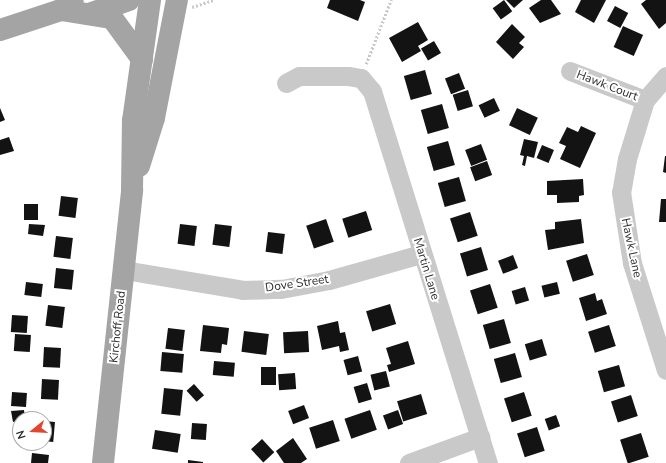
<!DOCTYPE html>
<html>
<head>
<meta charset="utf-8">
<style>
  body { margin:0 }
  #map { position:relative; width:666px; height:463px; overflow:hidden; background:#fff; font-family:"Nunito Sans",sans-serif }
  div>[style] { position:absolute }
  .building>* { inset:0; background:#131313; transform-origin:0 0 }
  .path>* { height:2.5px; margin-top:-1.25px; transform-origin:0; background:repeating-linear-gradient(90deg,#c9c9c9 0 2px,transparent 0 4px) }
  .minor>* { height:19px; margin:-9.5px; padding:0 9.5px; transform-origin:9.5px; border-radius:9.5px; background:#c9c9c9 }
  .major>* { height:22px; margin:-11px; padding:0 11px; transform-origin:11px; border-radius:11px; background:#a4a4a4 }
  span { translate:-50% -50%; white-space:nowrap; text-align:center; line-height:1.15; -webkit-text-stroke:4px #fff; paint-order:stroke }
  .street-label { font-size:12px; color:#2c2c2c }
  .north { position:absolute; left:12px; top:411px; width:40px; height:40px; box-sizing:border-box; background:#fff; border:1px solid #ababab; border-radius:50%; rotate:252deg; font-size:11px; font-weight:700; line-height:16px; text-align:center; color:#2c2c2c }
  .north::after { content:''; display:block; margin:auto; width:14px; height:18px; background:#e04630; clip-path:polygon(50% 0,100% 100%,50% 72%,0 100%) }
</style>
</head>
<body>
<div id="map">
  <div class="building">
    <i style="clip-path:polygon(330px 0,360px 0,365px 2px,358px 21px,327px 8px)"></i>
    <i style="left:504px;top:0;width:14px;height:14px;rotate:54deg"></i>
    <i style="clip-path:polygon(506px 0,523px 0,514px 8px)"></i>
    <i style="clip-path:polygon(541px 0,551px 0,561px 14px,540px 23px,529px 8px)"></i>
    <i style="clip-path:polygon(581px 0,606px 0,594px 23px,575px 12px)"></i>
    <i style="clip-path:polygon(646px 0,666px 0,666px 23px,659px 29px,641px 4px)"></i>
    <i style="left:615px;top:6px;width:15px;height:17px;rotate:28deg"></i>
    <i style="clip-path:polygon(418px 22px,428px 40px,418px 46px,421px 51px,402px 62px,389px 38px)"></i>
    <i style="clip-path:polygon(512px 24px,525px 37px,519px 43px,524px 47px,513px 59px,496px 42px)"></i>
    <i style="left:623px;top:26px;width:22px;height:23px;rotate:24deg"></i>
    <i style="left:434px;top:41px;width:14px;height:15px;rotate:60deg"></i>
    <i style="left:425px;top:70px;width:25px;height:22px;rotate:74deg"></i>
    <i style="left:459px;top:73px;width:17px;height:15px;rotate:69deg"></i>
    <i style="left:468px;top:90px;width:17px;height:16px;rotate:73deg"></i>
    <i style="left:494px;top:98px;width:14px;height:17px;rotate:65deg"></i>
    <i style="left:442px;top:104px;width:25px;height:22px;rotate:74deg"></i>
    <i style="clip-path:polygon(0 108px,5px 120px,0 122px)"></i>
    <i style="left:517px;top:108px;width:23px;height:19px;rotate:25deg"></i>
    <i style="clip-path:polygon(581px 126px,596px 133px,580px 168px,560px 159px,566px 146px,559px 143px,567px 127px,578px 132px)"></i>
    <i style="clip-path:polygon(9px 137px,14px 151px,0 155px,0 140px)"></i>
    <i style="clip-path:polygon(524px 139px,538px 142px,534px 158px,527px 156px,525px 166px,522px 165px,524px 156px,520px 155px)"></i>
    <i style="left:448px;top:141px;width:25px;height:22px;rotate:74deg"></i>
    <i style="left:481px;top:144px;width:17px;height:17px;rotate:69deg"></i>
    <i style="left:542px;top:145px;width:13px;height:14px;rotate:23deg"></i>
    <i style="clip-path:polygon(665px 156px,666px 156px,666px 173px,663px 172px)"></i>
    <i style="left:487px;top:161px;width:15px;height:18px;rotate:70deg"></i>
    <i style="left:459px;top:177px;width:25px;height:22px;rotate:74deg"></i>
    <i style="clip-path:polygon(583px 179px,584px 195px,579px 196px,579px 202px,557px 203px,557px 195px,547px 195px,547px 181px)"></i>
    <i style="left:61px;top:196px;width:17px;height:20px;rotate:7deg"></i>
    <i style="clip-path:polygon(661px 199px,666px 199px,666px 222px,659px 222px)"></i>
    <i style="left:24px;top:204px;width:14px;height:16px"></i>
    <i style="left:366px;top:211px;width:20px;height:25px;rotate:72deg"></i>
    <i style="left:470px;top:212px;width:25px;height:21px;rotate:72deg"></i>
    <i style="left:326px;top:219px;width:24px;height:21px;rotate:71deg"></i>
    <i style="clip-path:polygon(581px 219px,584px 243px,548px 250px,545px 230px,555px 229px,555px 222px)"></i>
    <i style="clip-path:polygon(29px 224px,45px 225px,43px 236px,28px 234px)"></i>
    <i style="left:180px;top:224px;width:17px;height:20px;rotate:7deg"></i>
    <i style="left:215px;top:224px;width:17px;height:21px;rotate:7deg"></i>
    <i style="left:268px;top:232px;width:17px;height:20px;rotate:7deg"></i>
    <i style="left:56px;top:236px;width:17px;height:21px;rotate:7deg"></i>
    <i style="left:481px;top:247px;width:24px;height:22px;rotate:73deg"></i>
    <i style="left:587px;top:254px;width:22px;height:22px;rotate:72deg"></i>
    <i style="left:513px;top:255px;width:14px;height:16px;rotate:69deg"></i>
    <i style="left:56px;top:268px;width:18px;height:20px;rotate:6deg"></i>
    <i style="left:26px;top:282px;width:17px;height:13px;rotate:7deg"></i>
    <i style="left:557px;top:282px;width:12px;height:16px;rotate:76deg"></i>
    <i style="left:490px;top:284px;width:25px;height:21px;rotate:72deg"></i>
    <i style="left:525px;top:287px;width:14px;height:14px;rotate:73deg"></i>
    <i style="clip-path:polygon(595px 293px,597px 301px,602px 299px,607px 314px,586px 321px,579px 298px)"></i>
    <i style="left:390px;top:304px;width:21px;height:25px;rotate:73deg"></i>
    <i style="left:48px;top:305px;width:17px;height:21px;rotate:7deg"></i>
    <i style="left:12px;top:315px;width:16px;height:17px;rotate:4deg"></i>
    <i style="left:504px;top:319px;width:25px;height:22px;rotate:74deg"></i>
    <i style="clip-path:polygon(338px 321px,340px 333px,345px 332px,349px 350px,340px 352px,339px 346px,322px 350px,317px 326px)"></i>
    <i style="clip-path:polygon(203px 325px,229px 328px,227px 345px,222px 344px,221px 353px,200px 351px)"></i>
    <i style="left:609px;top:325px;width:22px;height:22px;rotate:72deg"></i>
    <i style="left:168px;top:328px;width:17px;height:21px;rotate:7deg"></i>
    <i style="left:244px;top:331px;width:25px;height:21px;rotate:7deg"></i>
    <i style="left:308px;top:331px;width:21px;height:25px;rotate:87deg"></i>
    <i style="left:15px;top:334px;width:16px;height:17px;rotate:4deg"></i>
    <i style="left:542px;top:339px;width:17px;height:18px;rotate:73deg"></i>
    <i style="clip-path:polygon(408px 341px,415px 364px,389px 372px,387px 365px,391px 364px,386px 348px)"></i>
    <i style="left:44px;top:347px;width:17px;height:20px;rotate:3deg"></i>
    <i style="left:162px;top:352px;width:22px;height:19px;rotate:5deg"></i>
    <i style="left:515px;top:353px;width:25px;height:22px;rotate:74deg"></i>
    <i style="left:358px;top:356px;width:16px;height:15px;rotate:75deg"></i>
    <i style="left:214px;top:361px;width:21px;height:14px;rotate:5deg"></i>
    <i style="left:619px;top:365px;width:22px;height:22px;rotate:74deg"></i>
    <i style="left:261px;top:367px;width:15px;height:18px"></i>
    <i style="left:386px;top:371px;width:16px;height:16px;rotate:76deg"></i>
    <i style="left:295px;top:373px;width:16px;height:17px;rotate:86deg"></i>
    <i style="left:42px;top:379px;width:17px;height:20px;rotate:3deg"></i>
    <i style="left:367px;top:383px;width:17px;height:14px;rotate:73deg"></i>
    <i style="left:194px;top:384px;width:15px;height:10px;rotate:48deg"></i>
    <i style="left:164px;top:388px;width:19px;height:26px;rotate:6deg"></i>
    <i style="left:12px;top:392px;width:15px;height:14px;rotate:4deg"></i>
    <i style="left:524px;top:392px;width:25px;height:21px;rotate:72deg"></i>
    <i style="left:421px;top:394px;width:21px;height:25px;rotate:73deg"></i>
    <i style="left:631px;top:395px;width:22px;height:21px;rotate:72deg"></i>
    <i style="left:304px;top:405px;width:14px;height:17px;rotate:69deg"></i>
    <i style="clip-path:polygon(24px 410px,25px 419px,13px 422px,11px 411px)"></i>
    <i style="left:370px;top:410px;width:21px;height:27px;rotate:71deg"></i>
    <i style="left:398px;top:410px;width:15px;height:16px;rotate:70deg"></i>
    <i style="left:556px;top:415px;width:12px;height:12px;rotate:70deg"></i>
    <i style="left:333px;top:420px;width:22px;height:25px;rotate:72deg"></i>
    <i style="left:44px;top:421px;width:11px;height:20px;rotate:5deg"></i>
    <i style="left:192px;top:423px;width:15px;height:16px;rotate:4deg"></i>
    <i style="left:537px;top:427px;width:25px;height:21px;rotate:72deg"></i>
    <i style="left:155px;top:430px;width:26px;height:19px;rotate:9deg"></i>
    <i style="left:641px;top:433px;width:25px;height:22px;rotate:72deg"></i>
    <i style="clip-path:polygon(293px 438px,307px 459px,301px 463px,284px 463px,276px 451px)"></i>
    <i style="left:262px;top:439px;width:18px;height:15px;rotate:47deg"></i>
    <i style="clip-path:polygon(32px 453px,49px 455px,48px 463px,31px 463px)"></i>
    <i style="clip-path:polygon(188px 460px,203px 462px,203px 463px,188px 463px)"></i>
  </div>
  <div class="path">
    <i style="left:192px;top:7px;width:22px;rotate:-18deg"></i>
    <i style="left:366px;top:64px;width:69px;rotate:-68.7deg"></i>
  </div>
  <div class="minor">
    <i style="left:570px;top:71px;width:80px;rotate:21.1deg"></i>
    <i style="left:666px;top:76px;width:32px;rotate:131deg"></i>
    <i style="left:645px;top:100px;width:62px;rotate:107deg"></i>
    <i style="left:627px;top:159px;width:34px;rotate:100deg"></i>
    <i style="left:621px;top:192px;width:72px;rotate:81.2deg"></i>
    <i style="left:632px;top:263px;width:112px;rotate:72.4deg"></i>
    <i style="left:286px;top:83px;width:15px;rotate:-28deg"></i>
    <i style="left:299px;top:76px;width:49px"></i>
    <i style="left:348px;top:76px;width:13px;rotate:9deg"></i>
    <i style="left:361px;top:78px;width:17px;rotate:50deg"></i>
    <i style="left:372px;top:91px;width:390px;rotate:72.7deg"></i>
    <i style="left:124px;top:270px;width:121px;rotate:9.5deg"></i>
    <i style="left:243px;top:290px;width:38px;rotate:-2deg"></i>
    <i style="left:281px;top:289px;width:49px;rotate:-10.6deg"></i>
    <i style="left:329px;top:280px;width:96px;rotate:-15.8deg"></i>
    <i style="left:409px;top:463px;width:76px;rotate:-20.1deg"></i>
  </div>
  <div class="major">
    <i style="left:61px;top:10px;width:52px;rotate:8.9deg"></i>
    <i style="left:112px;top:18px;width:51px;rotate:53.8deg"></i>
    <i style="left:89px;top:14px;width:42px;rotate:-19.3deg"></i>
    <i style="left:0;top:30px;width:64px;rotate:-18.2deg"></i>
    <i style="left:61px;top:10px;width:14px;rotate:-34deg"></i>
    <i style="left:139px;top:166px;width:50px;rotate:-72.6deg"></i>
    <i style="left:154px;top:118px;width:120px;rotate:-79deg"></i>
    <i style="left:103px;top:463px;width:275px;rotate:-83.9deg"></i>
    <i style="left:132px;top:190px;width:69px;rotate:-89.2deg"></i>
    <i style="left:133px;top:121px;width:122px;rotate:-82deg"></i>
  </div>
  <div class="street-label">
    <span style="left:607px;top:86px;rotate:21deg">Hawk Court</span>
    <span style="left:631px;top:248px;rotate:78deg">Hawk Lane</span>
    <span style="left:426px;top:269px;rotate:73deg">Martin Lane</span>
    <span style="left:297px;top:284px;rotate:-8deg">Dove Street</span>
    <span style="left:118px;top:327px;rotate:-84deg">Kirchoff Road</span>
  </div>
  <div class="north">N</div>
</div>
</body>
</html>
